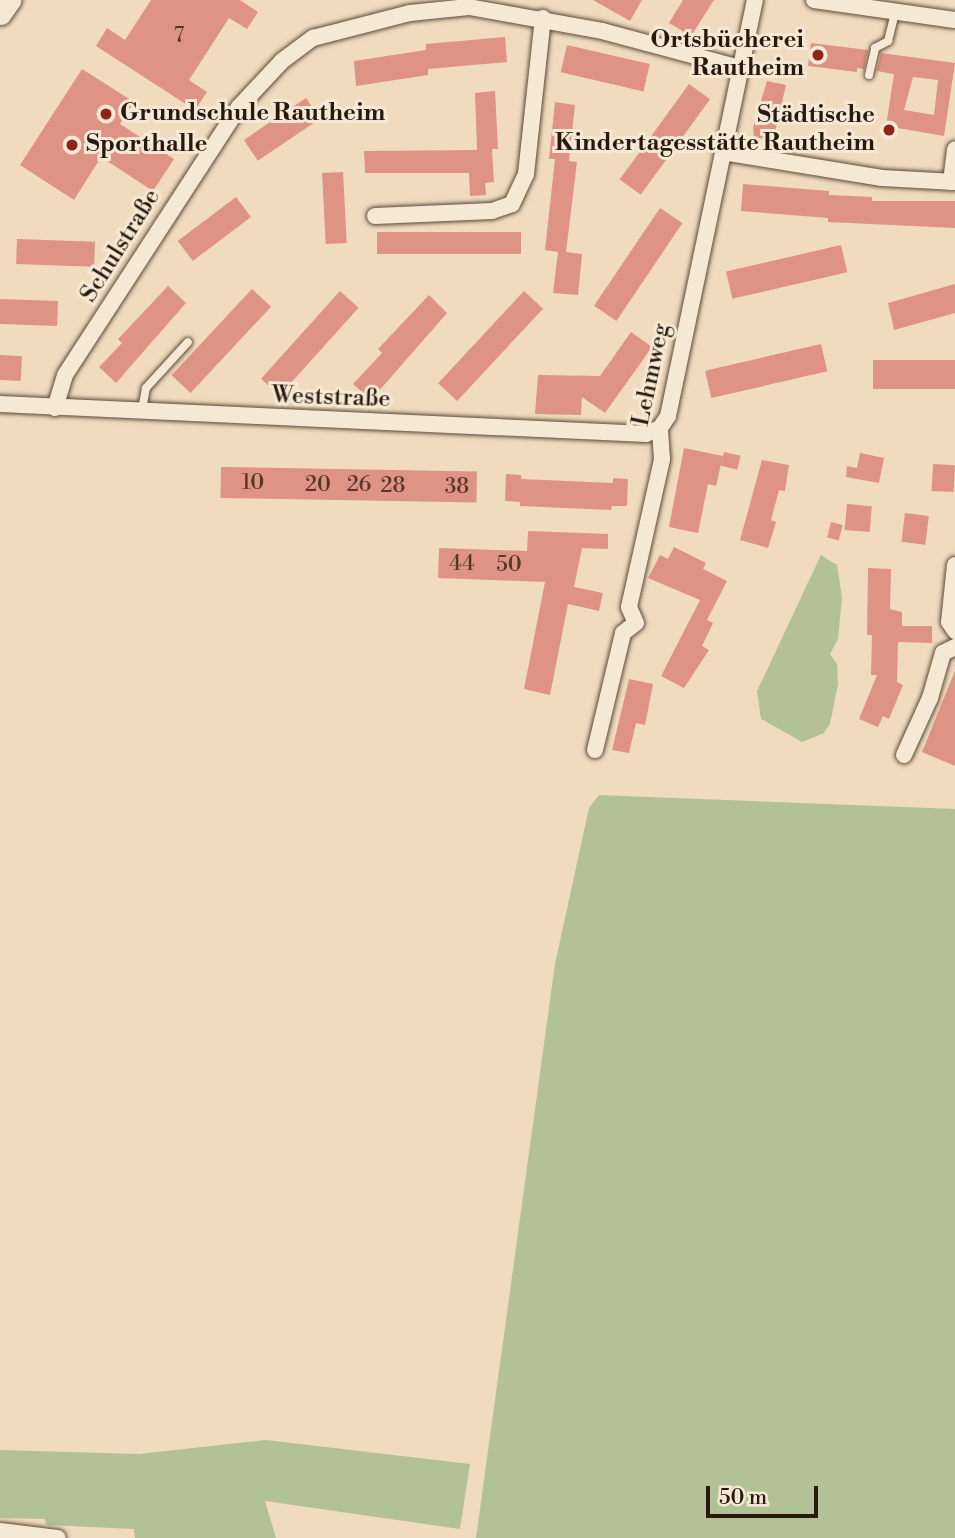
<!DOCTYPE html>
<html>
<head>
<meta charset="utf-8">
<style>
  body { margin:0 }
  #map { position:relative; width:955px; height:1538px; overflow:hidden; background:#f0dbbe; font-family:"Libre Bodoni",serif }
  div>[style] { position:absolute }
  .green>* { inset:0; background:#b3c196 }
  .building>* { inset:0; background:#df9385; transform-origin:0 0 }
  .roads { filter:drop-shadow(0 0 2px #5b4a39) drop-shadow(0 0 2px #5b4a39) }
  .lane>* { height:8px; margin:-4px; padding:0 4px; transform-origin:4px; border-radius:4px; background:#f5e8d5 }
  .street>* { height:16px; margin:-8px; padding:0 8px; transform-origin:8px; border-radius:8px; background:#f5e8d5 }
  .secondary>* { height:23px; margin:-11.5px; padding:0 11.5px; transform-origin:11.5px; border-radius:11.5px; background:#f5e8d5 }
  .dots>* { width:19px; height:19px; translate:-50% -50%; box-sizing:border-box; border:4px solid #f5e8d5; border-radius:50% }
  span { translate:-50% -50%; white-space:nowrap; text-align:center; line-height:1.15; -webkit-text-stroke:6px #f5e8d5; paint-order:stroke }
  .number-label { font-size:21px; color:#56382b }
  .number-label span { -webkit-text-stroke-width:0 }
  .poi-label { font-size:24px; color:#29190d; font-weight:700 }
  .right { translate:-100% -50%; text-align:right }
  .left { translate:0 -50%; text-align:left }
  .street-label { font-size:24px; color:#29190d }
  .scale { position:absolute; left:706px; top:1486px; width:112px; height:32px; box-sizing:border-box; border:4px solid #29190d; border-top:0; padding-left:9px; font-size:21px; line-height:24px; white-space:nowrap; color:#29190d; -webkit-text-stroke:5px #f5e8d5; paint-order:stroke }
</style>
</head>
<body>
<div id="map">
  <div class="green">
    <i style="clip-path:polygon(821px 555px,837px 565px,842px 597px,838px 639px,830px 654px,837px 664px,838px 684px,830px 724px,824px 733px,802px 742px,761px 719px,757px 691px)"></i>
    <i style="clip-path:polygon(599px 795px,955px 809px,955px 1538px,476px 1538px,555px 964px,589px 808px)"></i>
    <i style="clip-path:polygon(266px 1440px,470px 1464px,460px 1529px,265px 1501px,276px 1538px,135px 1538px,134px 1529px,46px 1525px,45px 1519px,0 1518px,0 1450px,139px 1454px)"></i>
  </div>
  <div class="building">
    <i style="clip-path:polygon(151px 0,240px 0,258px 12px,247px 29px,229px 18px,189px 80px,207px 92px,195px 110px,96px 46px,107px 28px,125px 40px)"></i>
    <i style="clip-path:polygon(593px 0,642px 0,630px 21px)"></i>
    <i style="clip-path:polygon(683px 0,714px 0,691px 36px,669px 23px)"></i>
    <i style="clip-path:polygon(505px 37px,507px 62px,428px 69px,428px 75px,356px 86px,354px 61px,426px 50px,426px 44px)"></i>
    <i style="clip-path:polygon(811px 43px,868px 50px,864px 69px,857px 68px,857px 72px,808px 66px)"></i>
    <i style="left:567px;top:45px;width:85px;height:28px;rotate:13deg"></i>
    <i style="clip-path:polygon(evenodd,881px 53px,955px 63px,944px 136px,886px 126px,894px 74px,877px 71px,881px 53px,913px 77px,938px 80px,934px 115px,904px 110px,913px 77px)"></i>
    <i style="clip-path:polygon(82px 69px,134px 102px,120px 124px,174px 159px,153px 191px,101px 157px,74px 200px,20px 165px)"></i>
    <i style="clip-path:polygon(767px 81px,786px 85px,773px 141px,754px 137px,753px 128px)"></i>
    <i style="left:689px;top:84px;width:26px;height:118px;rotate:36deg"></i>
    <i style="clip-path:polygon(495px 91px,498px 149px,492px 149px,494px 182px,485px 183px,486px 195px,470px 196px,469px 173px,365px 173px,364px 151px,477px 150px,475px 93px)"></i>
    <i style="left:306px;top:98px;width:25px;height:75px;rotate:56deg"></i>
    <i style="clip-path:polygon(555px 102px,575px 105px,569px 161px,577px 162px,566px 252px,582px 254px,578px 295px,553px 293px,558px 252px,545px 250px,555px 159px,549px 159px)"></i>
    <i style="left:343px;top:172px;width:71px;height:21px;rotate:87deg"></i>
    <i style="clip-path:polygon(743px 184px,829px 191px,829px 195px,872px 197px,872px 201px,955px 201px,955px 228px,828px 222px,828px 218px,741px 211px)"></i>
    <i style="left:236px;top:197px;width:25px;height:73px;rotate:53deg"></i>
    <i style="left:660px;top:208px;width:27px;height:118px;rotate:34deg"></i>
    <i style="left:521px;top:232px;width:22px;height:144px;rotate:90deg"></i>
    <i style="left:17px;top:239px;width:78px;height:25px;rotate:2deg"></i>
    <i style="left:841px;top:245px;width:28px;height:118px;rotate:77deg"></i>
    <i style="clip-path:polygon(955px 284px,955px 313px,894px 330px,888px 303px)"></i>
    <i style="clip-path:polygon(168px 286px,186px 303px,116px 383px,99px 367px,122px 343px,118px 339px)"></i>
    <i style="left:252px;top:289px;width:26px;height:118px;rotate:43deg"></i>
    <i style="left:340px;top:291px;width:25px;height:118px;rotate:42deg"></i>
    <i style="left:524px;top:291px;width:26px;height:126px;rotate:43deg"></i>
    <i style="clip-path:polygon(429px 295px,447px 313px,371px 400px,353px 384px,382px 353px,378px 349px)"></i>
    <i style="left:0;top:299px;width:58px;height:25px;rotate:2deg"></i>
    <i style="clip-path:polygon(631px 332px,652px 347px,605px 413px,582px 397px,581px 415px,535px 414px,538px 375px,600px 376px)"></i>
    <i style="left:821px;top:344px;width:28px;height:119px;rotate:77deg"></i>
    <i style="left:0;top:355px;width:22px;height:25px;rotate:3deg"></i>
    <i style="left:955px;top:360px;width:29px;height:82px;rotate:90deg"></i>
    <i style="clip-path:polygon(684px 448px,723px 456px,716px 486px,708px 484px,698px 533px,669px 527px)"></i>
    <i style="left:724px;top:452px;width:17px;height:14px;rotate:13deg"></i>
    <i style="clip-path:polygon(860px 453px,884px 458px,879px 483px,846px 477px,847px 466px,857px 468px)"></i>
    <i style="clip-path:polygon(762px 460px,789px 465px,785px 491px,779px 490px,771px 520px,776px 522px,768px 548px,740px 540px)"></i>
    <i style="left:933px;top:464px;width:22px;height:27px;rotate:3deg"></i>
    <i style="left:221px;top:467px;width:256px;height:31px;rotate:1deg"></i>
    <i style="clip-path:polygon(506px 474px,521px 475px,521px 479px,613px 483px,613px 478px,628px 479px,627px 506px,612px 506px,611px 510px,520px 506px,520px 502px,505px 501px)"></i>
    <i style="left:847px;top:504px;width:25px;height:26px;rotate:5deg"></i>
    <i style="left:905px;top:513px;width:24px;height:29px;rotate:7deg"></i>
    <i style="left:831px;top:522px;width:12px;height:16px;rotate:14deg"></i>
    <i style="clip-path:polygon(528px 531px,608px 534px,608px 549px,582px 548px,574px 587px,603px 593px,599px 611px,568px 604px,550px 695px,524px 689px,545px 582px,438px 578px,439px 548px,527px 551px)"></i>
    <i style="clip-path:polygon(674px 547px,706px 563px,703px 569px,727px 581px,707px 620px,713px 623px,702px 646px,709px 650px,684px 688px,661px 676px,700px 600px,648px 578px,660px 555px,668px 559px)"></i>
    <i style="clip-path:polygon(868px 568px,891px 569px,890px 609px,902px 612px,902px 626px,932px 626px,932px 643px,898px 642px,897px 682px,903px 685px,889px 719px,883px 716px,878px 727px,859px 719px,877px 675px,871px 675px,872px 635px,867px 635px)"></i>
    <i style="clip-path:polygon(955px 671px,955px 766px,922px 752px)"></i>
    <i style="clip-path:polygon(629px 679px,653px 684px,645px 725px,636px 723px,629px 753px,612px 750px)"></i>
  </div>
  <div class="roads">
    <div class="lane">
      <i style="left:869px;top:75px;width:28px;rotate:-77deg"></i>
      <i style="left:875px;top:48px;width:15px;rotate:-28deg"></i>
      <i style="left:888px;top:41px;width:30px;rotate:-76deg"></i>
      <i style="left:142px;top:410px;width:22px;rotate:-80deg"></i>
      <i style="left:146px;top:388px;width:62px;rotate:-47.6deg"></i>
    </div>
    <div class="street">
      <i style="left:814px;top:0;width:142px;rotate:8.1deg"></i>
      <i style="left:723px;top:152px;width:161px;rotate:9.3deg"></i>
      <i style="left:882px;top:178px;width:73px;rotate:3.1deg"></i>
      <i style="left:951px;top:182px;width:33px;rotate:-83deg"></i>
      <i style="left:375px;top:216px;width:117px;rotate:-2.4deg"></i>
      <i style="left:492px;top:211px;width:21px;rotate:-19deg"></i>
      <i style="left:512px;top:204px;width:33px;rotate:-65deg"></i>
      <i style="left:526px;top:174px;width:157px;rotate:-83.8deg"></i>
      <i style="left:0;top:404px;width:647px;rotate:2.66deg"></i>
      <i style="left:646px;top:434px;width:15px;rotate:-23deg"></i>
      <i style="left:55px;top:408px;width:34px;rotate:-73deg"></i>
      <i style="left:65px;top:375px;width:320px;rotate:-57deg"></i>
      <i style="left:239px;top:107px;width:63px;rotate:-46.9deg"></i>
      <i style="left:282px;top:61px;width:39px;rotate:-37deg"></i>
      <i style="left:313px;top:38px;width:100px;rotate:-14.5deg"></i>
      <i style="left:410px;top:13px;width:59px;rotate:-5.8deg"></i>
      <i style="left:469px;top:7px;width:135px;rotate:10.2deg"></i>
      <i style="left:602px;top:31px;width:143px;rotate:15deg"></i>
      <i style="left:955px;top:565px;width:57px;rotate:96deg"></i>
      <i style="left:949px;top:622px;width:11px;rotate:56deg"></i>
      <i style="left:595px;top:750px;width:120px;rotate:-76.5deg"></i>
      <i style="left:623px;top:633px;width:16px;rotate:-38deg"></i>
      <i style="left:636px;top:623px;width:17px;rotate:-114deg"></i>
      <i style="left:629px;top:607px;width:152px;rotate:-77.4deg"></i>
      <i style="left:662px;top:459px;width:31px;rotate:-94deg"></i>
      <i style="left:660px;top:428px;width:14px;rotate:-56deg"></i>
      <i style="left:668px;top:416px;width:425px;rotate:-78.2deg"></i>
      <i style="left:904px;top:755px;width:63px;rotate:-65.5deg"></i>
      <i style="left:930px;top:698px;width:47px;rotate:-73.9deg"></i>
      <i style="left:943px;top:653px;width:13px;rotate:-27deg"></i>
      <i style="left:0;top:1531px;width:58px;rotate:6.9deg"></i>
    </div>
    <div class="secondary">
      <i style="left:0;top:13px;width:16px;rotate:-55deg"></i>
    </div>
  </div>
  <div class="dots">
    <i style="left:818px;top:55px;background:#8f2418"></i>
    <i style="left:106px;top:114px;background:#8f2418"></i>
    <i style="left:889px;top:130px;background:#8f2418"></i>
    <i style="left:72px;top:145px;background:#8f2418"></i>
  </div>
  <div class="number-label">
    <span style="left:179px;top:36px">7</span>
    <span style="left:253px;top:483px">10</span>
    <span style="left:318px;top:485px">20</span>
    <span style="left:359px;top:485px">26</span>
    <span style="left:393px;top:486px">28</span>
    <span style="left:457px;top:487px">38</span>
    <span style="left:462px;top:564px">44</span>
    <span style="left:509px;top:565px">50</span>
  </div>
  <div class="poi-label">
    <span class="right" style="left:804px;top:55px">Ortsbücherei<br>Rautheim</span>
    <span class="left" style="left:120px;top:114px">Grundschule Rautheim</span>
    <span class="right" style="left:875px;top:130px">Städtische<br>Kindertagesstätte Rautheim</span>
    <span class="left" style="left:86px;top:145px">Sporthalle</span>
  </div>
  <div class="street-label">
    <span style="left:121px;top:246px;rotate:-58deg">Schulstraße</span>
    <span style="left:652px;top:375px;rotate:-78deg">Lehmweg</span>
    <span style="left:331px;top:398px;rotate:2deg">Weststraße</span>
  </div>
  <div class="scale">50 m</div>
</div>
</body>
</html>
